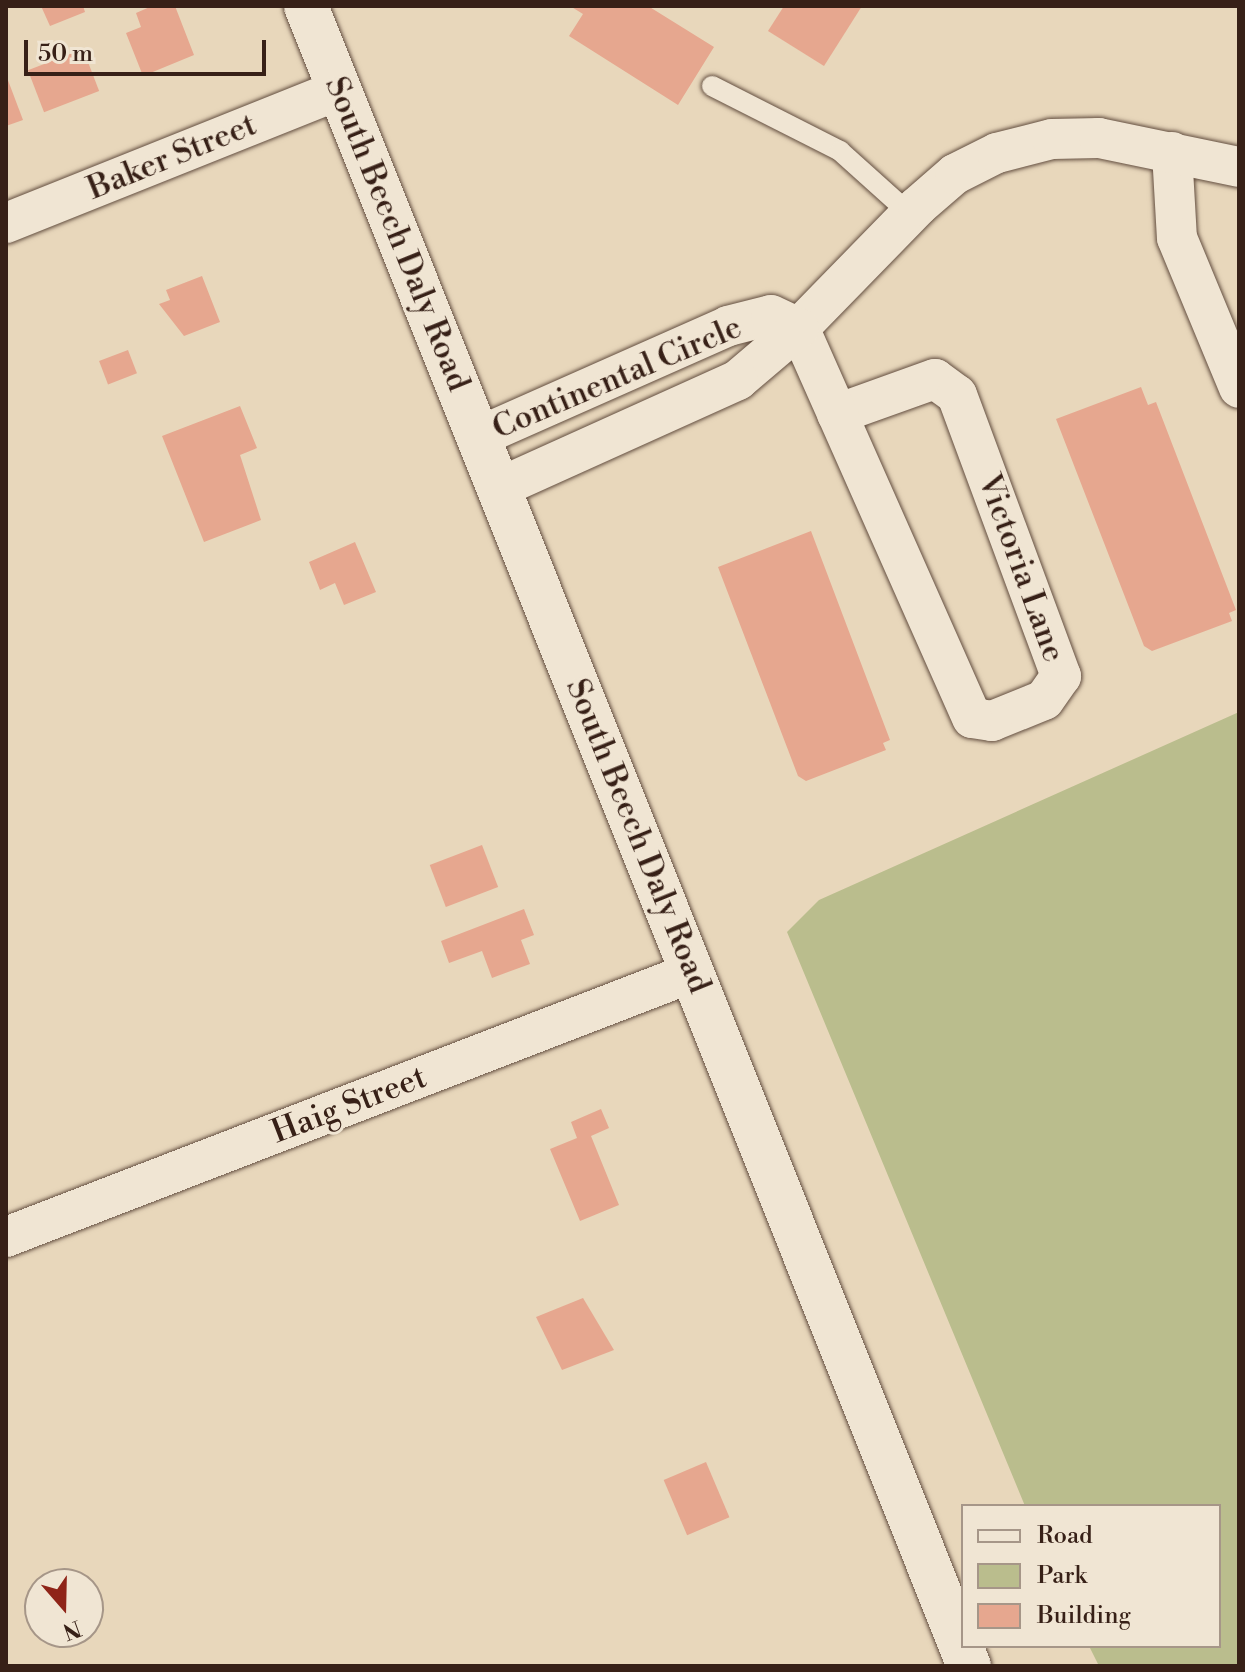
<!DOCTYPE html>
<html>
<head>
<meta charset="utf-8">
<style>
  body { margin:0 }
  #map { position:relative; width:1245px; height:1672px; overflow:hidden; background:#e8d7bb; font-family:"Libre Bodoni",serif }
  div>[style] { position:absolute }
  .green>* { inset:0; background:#babd8d }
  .building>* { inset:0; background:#e6a78f; transform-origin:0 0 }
  .roads { filter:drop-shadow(0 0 2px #634e40) drop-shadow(0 0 2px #634e40) }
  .service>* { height:20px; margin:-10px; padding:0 10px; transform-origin:10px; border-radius:10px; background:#f0e5d3 }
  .minor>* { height:40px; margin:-20px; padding:0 20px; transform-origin:20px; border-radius:20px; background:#f0e5d3 }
  .tertiary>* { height:44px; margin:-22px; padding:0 22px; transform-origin:22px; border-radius:22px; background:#f0e5d3 }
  span { translate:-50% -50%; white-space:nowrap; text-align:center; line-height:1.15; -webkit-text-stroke:6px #f0e5d3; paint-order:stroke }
  .street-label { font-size:32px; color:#372017 }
  .frame { position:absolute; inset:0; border:8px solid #372017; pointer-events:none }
  .legend { position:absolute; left:961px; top:1504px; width:260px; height:144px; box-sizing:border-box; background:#f0e5d3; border:2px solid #a69688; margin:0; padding:10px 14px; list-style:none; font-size:24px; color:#372017 }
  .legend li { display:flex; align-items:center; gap:16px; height:40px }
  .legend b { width:40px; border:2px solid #a69688 }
  .north { position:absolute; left:24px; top:1568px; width:80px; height:80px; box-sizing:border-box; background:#f0e5d3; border:2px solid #a69688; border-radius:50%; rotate:160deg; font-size:22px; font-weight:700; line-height:32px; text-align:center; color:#372017 }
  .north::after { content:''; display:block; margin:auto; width:28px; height:36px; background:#8f2418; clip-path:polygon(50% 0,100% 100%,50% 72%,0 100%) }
  .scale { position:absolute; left:24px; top:40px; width:242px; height:36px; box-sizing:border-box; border:4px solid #372017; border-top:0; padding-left:10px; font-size:24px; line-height:28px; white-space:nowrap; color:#372017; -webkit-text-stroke:6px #f0e5d3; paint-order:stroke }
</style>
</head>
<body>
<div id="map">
  <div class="green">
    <i style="clip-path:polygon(1239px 712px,1239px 1666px,1099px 1666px,1089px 1646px,1219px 1646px,1219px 1506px,1025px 1506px,787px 932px,819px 900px)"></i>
  </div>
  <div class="building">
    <i style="clip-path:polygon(41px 6px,83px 6px,85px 12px,50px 26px)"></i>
    <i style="clip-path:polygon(152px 6px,175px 6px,194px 55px,143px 76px,126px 33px,141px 27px,136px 13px)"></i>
    <i style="clip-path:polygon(570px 6px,648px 6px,714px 47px,678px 105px,569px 36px,583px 14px)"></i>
    <i style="clip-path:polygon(784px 6px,862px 6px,824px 66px,768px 31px)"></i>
    <i style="left:83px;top:49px;width:45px;height:59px;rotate:69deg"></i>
    <i style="clip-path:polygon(6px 75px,23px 120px,6px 126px)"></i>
    <i style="clip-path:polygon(202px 276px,220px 322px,184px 336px,159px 304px,170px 300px,166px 290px)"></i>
    <i style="left:128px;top:350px;width:25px;height:31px;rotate:69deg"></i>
    <i style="clip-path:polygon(1141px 387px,1148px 405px,1156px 402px,1236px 610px,1229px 613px,1232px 621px,1152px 651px,1144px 646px,1056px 419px)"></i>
    <i style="clip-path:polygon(240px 406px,257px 448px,240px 455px,261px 520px,204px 542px,162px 436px)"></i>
    <i style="clip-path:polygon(811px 531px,890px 740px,883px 743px,886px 750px,806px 781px,798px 776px,718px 567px)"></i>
    <i style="clip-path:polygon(355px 542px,376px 592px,344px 605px,335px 583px,320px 590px,309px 562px)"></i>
    <i style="left:482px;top:845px;width:45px;height:56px;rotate:69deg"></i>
    <i style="clip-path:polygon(524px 909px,534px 935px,521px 940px,530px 964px,492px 978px,482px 951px,449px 963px,441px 941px)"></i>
    <i style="clip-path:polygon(601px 1109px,609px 1128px,591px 1136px,619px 1205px,580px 1221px,550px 1149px,577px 1138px,571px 1122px)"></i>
    <i style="clip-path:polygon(583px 1298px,614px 1350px,562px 1370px,536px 1317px)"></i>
    <i style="left:706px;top:1462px;width:60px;height:46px;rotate:67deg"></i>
  </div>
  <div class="roads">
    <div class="service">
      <i style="left:712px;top:86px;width:144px;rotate:26.9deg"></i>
      <i style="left:840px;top:151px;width:96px;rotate:42deg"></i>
    </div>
    <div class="minor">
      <i style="left:1172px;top:152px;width:86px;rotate:86.7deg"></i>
      <i style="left:1177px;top:238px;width:162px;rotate:67.5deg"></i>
      <i style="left:6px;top:223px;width:358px;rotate:-21.8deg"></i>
      <i style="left:837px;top:414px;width:104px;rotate:-19.7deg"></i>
      <i style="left:935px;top:379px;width:27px;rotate:36deg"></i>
      <i style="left:957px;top:395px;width:300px;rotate:69.7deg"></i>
      <i style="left:1061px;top:676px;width:29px;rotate:125deg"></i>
      <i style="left:1044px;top:700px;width:56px;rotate:158deg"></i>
      <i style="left:992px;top:721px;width:20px;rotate:-171deg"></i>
      <i style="left:972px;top:718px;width:427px;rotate:-113.9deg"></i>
      <i style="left:799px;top:328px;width:170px;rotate:-45.7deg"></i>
      <i style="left:918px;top:206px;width:49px;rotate:-40.9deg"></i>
      <i style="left:955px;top:174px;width:47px;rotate:-26.6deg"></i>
      <i style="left:997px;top:153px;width:57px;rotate:-14.3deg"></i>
      <i style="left:1052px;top:139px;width:47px;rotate:-1.2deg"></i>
      <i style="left:1099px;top:138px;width:143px;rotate:11.7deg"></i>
      <i style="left:478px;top:437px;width:274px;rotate:-23.9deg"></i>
      <i style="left:728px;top:326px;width:44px;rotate:-14.3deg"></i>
      <i style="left:771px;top:315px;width:31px;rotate:25deg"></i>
      <i style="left:799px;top:328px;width:80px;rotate:139.6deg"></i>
      <i style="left:738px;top:380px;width:262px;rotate:155.7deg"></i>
      <i style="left:6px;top:1237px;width:736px;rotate:-21.09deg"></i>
    </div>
    <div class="tertiary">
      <i style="left:306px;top:6px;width:1788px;rotate:68.23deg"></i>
    </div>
  </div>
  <div class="street-label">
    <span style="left:172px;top:157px;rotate:-22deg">Baker Street</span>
    <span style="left:397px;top:234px;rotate:68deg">South Beech Daly Road</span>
    <span style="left:617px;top:378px;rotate:-23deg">Continental Circle</span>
    <span style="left:1021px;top:568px;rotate:70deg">Victoria Lane</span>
    <span style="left:638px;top:836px;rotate:68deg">South Beech Daly Road</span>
    <span style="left:349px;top:1105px;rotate:-21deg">Haig Street</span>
  </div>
  <div class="frame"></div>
  <ul class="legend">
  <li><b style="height:10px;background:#f0e5d3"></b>Road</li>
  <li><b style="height:22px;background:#babd8d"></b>Park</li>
  <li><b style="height:22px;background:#e6a78f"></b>Building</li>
  </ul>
  <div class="north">N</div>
  <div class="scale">50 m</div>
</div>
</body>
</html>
